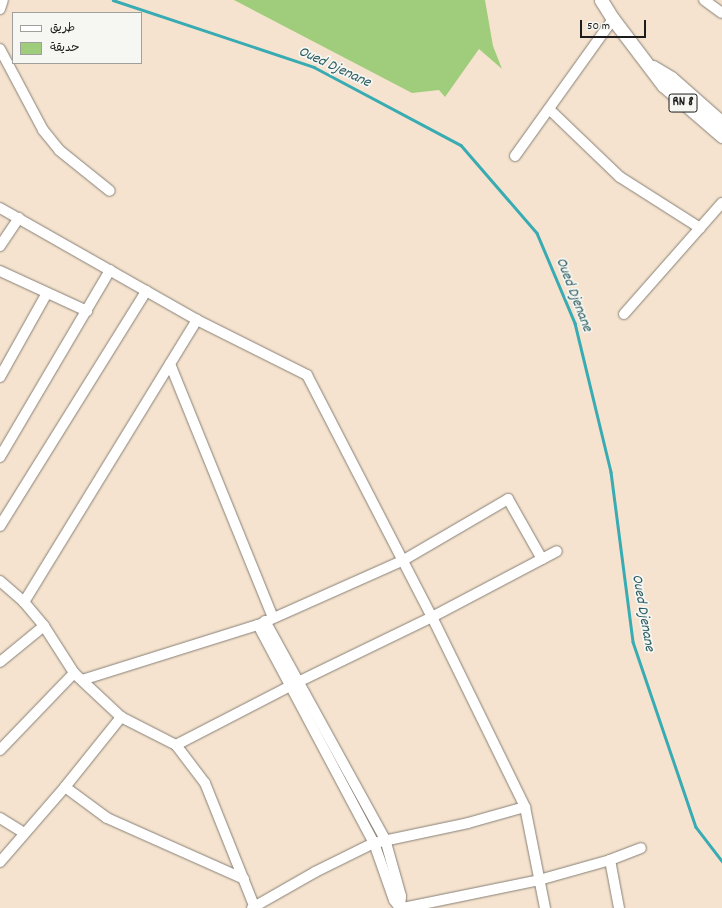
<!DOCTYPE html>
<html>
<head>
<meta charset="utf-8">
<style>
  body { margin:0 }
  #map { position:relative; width:722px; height:908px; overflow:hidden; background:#f5e3cf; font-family:Dekko,"Playpen Sans Arabic",sans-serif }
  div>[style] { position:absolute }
  .green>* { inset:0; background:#9fcd7b }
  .stream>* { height:2.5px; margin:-1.25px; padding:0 1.25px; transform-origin:1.25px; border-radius:1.25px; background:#39abb3 }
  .roads { filter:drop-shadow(0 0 1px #888076) drop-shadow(0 0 1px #888076) }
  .minor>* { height:10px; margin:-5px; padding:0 5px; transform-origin:5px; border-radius:5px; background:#fff }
  .major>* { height:13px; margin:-6.5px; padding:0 6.5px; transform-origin:6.5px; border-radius:6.5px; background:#fff }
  span { translate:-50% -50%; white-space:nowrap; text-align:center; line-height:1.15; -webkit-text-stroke:3.5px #f6f6f2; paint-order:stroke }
  .shield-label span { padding:1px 3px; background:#f6f6f2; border:1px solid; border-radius:3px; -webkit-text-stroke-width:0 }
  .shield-label { font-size:13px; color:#1c1c1c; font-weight:700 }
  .water-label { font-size:15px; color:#295c60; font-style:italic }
  .legend { position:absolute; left:12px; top:12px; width:130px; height:52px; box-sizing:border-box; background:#f6f6f2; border:1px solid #9f9f9c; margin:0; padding:5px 7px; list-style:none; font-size:12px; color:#1c1c1c }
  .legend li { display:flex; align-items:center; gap:8px; height:20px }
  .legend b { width:20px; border:1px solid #9f9f9c }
  .scale { position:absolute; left:580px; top:20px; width:66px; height:18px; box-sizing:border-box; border:2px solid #1c1c1c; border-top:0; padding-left:5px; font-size:12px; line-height:14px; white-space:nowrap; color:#1c1c1c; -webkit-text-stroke:3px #f6f6f2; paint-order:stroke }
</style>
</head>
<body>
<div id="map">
  <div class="green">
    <i style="clip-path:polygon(234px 0,485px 0,493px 46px,502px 69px,479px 49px,445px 97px,439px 90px,412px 93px)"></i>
  </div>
  <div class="stream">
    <i style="left:113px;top:0;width:212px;rotate:18.4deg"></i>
    <i style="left:314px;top:67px;width:166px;rotate:28deg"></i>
    <i style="left:461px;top:145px;width:116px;rotate:49.2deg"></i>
    <i style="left:537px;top:233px;width:98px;rotate:67.1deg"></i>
    <i style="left:575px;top:323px;width:153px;rotate:76.4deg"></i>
    <i style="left:611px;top:472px;width:171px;rotate:82.6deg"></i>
    <i style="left:633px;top:642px;width:195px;rotate:71.2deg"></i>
    <i style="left:696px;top:827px;width:43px;rotate:52.6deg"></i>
  </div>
  <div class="roads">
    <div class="minor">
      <i style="left:704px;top:0;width:22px;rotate:36deg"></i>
      <i style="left:0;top:9px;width:9px;rotate:-72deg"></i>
      <i style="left:0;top:49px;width:92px;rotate:62deg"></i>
      <i style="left:43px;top:130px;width:26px;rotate:51deg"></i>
      <i style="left:59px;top:150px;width:65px;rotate:38.8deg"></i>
      <i style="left:549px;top:109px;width:98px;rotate:43.8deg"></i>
      <i style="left:620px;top:177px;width:95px;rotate:32.5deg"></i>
      <i style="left:515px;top:156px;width:168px;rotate:-54.4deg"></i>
      <i style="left:0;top:208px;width:227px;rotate:29.6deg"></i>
      <i style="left:197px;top:320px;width:123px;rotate:26.6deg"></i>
      <i style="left:307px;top:375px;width:272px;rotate:62.7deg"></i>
      <i style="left:432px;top:617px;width:212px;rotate:63.9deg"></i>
      <i style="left:525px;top:807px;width:103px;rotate:78.8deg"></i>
      <i style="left:0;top:246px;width:34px;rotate:-56deg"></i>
      <i style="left:0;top:271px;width:96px;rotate:24.7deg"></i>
      <i style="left:624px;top:314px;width:148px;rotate:-48.6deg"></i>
      <i style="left:170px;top:364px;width:274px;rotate:67.9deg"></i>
      <i style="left:0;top:377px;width:96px;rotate:-60.8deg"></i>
      <i style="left:0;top:457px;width:217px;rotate:-59.5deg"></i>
      <i style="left:0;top:526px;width:277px;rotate:-58.1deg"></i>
      <i style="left:0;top:581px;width:32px;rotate:41deg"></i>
      <i style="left:24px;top:602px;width:31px;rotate:50deg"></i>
      <i style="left:44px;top:626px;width:56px;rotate:57.4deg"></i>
      <i style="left:74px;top:673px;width:64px;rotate:43.1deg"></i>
      <i style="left:121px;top:717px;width:62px;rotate:27deg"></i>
      <i style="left:176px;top:745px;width:48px;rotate:52.7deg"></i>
      <i style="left:205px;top:783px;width:135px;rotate:68.2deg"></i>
      <i style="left:24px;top:602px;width:331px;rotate:-58.5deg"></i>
      <i style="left:265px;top:621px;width:249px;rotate:61.2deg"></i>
      <i style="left:385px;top:839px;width:59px;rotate:74.3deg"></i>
      <i style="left:401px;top:896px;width:12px;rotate:95deg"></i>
      <i style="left:258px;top:625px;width:247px;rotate:62deg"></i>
      <i style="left:374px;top:843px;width:60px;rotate:70.7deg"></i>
      <i style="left:394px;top:900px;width:10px;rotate:53deg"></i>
      <i style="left:0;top:662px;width:57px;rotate:-39.3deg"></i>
      <i style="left:82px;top:680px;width:184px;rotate:-17.4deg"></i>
      <i style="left:258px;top:625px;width:158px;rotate:-24deg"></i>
      <i style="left:402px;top:561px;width:123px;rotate:-30.3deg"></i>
      <i style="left:508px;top:499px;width:69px;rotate:60.5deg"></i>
      <i style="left:176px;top:745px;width:137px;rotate:-27.3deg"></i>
      <i style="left:298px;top:682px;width:149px;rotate:-25.9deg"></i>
      <i style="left:432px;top:617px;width:141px;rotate:-27.8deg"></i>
      <i style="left:0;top:750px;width:107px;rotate:-46.1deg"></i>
      <i style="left:65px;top:787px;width:52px;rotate:36.4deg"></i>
      <i style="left:107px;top:818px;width:150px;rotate:24deg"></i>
      <i style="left:0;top:818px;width:28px;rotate:32deg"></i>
      <i style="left:610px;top:860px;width:49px;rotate:79.4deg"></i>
      <i style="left:0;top:862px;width:99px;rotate:-49.1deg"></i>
      <i style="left:65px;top:787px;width:90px;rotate:-51.3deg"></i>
      <i style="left:252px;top:908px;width:73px;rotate:-29.7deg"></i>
      <i style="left:315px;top:872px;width:66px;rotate:-26.2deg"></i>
      <i style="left:374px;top:843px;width:96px;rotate:-12deg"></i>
      <i style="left:468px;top:823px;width:59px;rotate:-15.7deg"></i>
      <i style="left:403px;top:908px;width:139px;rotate:-11.6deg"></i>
      <i style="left:539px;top:880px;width:74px;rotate:-15.7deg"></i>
      <i style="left:610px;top:860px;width:33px;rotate:-21deg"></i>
    </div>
    <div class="major">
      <i style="left:601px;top:0;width:22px;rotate:58deg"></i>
      <i style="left:613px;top:19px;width:83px;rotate:52.9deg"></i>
      <i style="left:663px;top:85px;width:78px;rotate:40.8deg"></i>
      <i style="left:653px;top:67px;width:21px;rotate:31deg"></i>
      <i style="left:671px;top:78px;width:68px;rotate:41.4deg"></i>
    </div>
  </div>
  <div class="shield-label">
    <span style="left:683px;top:103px">RN 8</span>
  </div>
  <div class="water-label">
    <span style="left:334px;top:68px;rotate:25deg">Oued Djenane</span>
    <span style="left:573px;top:295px;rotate:69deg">Oued Djenane</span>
    <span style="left:642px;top:613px;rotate:80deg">Oued Djenane</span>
  </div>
  <ul class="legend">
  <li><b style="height:5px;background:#fff"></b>طريق</li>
  <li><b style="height:11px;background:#9fcd7b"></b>حديقة</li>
  </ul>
  <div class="scale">50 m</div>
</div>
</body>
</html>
